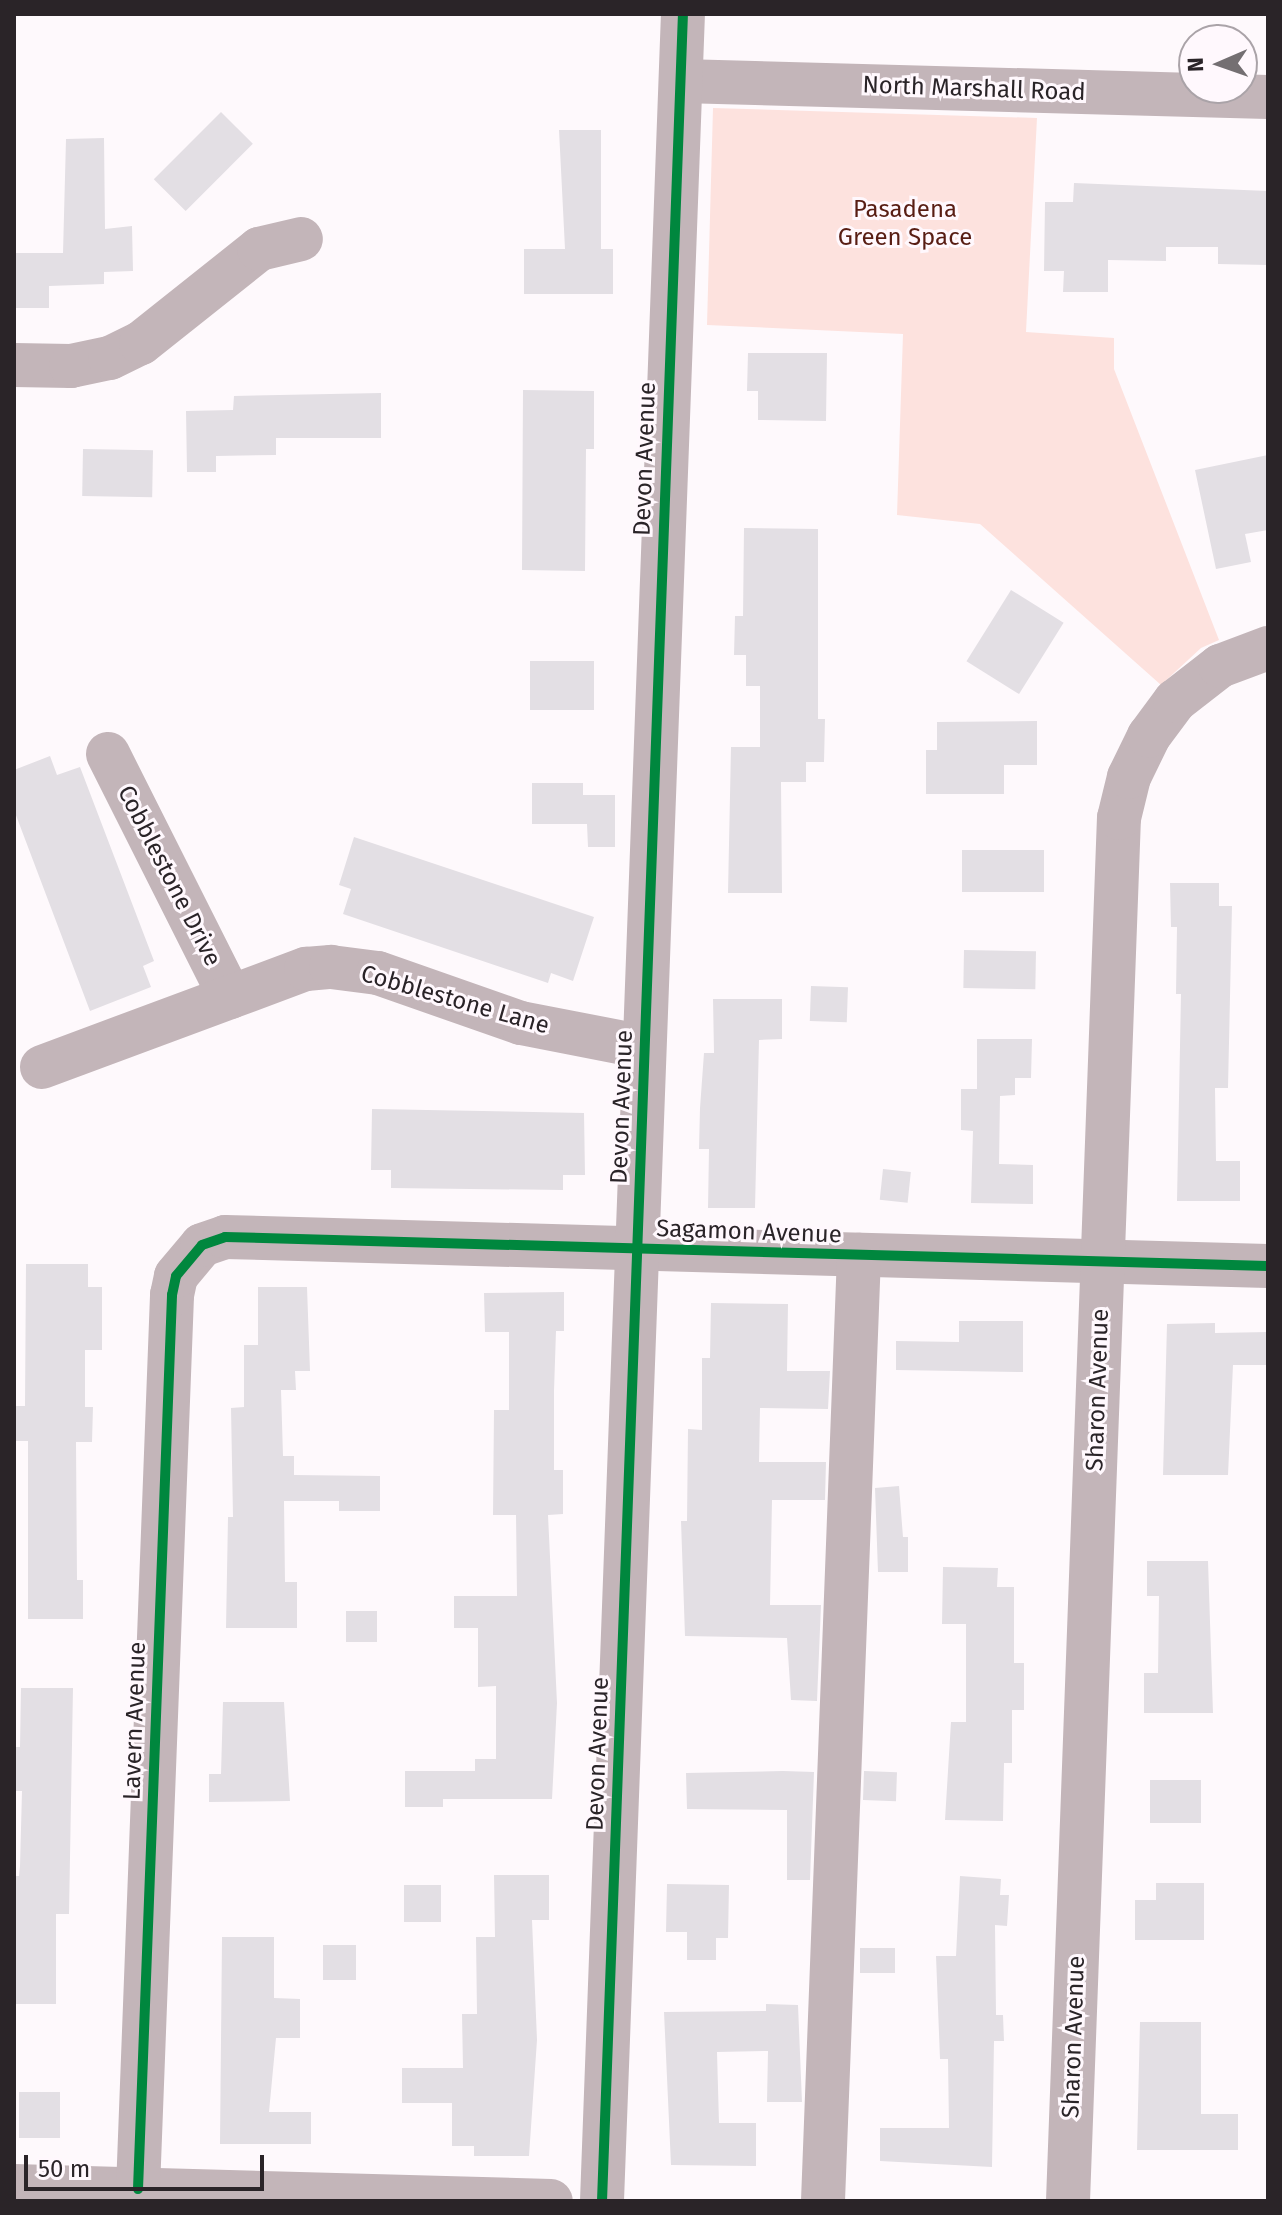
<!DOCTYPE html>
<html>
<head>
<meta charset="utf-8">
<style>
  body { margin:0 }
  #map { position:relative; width:1282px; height:2215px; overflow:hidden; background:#fef9fc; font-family:"Fira Sans",sans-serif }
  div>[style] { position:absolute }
  .green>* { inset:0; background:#fde2de }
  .building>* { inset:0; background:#e3dfe4; transform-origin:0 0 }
  .minor>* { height:44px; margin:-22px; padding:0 22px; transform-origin:22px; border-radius:22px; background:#c3b5b9 }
  .cycleway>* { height:10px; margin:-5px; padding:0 5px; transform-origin:5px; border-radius:5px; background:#00873e }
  span { translate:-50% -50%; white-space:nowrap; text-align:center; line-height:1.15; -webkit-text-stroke:6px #fff8fd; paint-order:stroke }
  .street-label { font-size:24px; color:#2a2428 }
  .park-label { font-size:24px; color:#581d13 }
  .frame { position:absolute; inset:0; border:16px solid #2a2428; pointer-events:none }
  .north { position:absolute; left:1178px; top:24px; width:80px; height:80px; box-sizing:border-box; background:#fff8fd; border:2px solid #aaa3a8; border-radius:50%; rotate:268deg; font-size:22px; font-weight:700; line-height:32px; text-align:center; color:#2a2428 }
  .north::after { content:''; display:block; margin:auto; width:28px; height:36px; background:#746f72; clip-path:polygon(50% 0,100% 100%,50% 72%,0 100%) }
  .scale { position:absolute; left:24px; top:2155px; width:240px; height:36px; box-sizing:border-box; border:4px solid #2a2428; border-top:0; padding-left:10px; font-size:24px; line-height:28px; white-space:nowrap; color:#2a2428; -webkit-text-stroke:6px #fff8fd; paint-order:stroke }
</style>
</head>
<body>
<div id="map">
  <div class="green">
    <i style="clip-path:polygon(713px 108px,1037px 118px,1026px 332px,1114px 338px,1114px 369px,1219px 640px,1201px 648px,1161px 685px,980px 524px,897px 515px,903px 334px,707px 325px)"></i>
  </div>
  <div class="building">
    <i style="left:221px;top:112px;width:45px;height:95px;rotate:45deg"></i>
    <i style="clip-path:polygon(559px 130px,601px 130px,601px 249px,613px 249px,613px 294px,524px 294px,524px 249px,565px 249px)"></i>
    <i style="clip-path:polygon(104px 138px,105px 229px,132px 226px,133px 271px,104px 272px,104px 284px,49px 286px,49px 308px,14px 308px,14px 253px,63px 253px,66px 139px)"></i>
    <i style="clip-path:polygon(1074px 183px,1268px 191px,1268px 265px,1218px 264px,1218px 247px,1166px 247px,1166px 261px,1108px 260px,1108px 292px,1063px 292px,1064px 271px,1044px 271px,1045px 202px,1073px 202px)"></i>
    <i style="clip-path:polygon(748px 353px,827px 353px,826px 421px,758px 420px,758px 391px,747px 391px)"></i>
    <i style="clip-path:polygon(523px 390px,594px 391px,594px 449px,586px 449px,585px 571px,522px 570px)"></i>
    <i style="clip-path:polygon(381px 393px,381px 438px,276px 438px,276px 455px,216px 456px,216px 472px,187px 472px,186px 411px,233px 410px,234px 396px)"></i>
    <i style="left:83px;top:449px;width:70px;height:47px;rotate:1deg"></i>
    <i style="clip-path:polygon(1268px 455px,1268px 530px,1245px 534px,1251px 562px,1216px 569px,1195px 470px)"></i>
    <i style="clip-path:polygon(744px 528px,818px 529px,818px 719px,825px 719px,824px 762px,806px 762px,806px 782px,781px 782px,782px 893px,728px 893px,731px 747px,760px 747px,760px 686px,746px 686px,746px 655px,734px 655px,735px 616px,743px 616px)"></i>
    <i style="left:1011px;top:590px;width:62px;height:84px;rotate:32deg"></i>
    <i style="left:530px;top:661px;width:64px;height:49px"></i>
    <i style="clip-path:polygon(1037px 721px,1037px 765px,1004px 765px,1004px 794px,926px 794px,926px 750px,937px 750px,937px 722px)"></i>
    <i style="clip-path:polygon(50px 756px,57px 775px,80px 767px,154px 961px,143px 966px,151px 987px,90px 1011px,14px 810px,14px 770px)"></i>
    <i style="clip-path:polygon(532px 783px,583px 783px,583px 795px,615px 795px,615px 847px,588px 847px,587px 824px,532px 824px)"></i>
    <i style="clip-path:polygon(354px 837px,594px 917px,573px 981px,551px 973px,548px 983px,343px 914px,351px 889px,339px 885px)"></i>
    <i style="left:1044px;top:850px;width:42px;height:82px;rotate:90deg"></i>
    <i style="clip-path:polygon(1170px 883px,1219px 883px,1219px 906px,1232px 906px,1228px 1088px,1215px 1088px,1216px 1161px,1240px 1161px,1240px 1201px,1177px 1201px,1181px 994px,1176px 994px,1177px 927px,1171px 927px)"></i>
    <i style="left:964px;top:950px;width:72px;height:38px;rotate:1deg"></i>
    <i style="left:811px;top:986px;width:37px;height:35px;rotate:2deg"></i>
    <i style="clip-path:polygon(713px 999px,782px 999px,782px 1039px,759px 1040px,755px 1208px,708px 1208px,709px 1149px,699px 1149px,700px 1108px,704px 1053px,714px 1053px)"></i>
    <i style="clip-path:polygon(977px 1039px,1032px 1039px,1031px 1078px,1015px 1078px,1015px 1095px,1000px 1096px,999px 1164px,1033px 1165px,1033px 1204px,971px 1203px,973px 1131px,961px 1130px,961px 1089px,977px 1089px)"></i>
    <i style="clip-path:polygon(372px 1109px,584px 1113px,585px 1175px,563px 1175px,563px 1190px,391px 1188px,391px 1170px,371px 1170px)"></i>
    <i style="left:883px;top:1169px;width:28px;height:31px;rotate:6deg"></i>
    <i style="clip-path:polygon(26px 1264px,88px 1264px,88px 1287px,102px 1287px,102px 1350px,85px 1350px,85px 1407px,93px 1407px,92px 1442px,76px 1442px,77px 1580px,83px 1580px,83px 1619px,28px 1619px,28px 1441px,14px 1441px,14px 1406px,25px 1406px)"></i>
    <i style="clip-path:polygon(258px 1287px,307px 1287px,310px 1371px,295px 1371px,296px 1390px,281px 1390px,283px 1456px,294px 1456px,294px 1475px,380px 1476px,380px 1511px,339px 1511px,339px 1501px,284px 1501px,285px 1582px,297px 1582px,297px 1628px,226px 1628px,228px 1517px,233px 1517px,231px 1408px,244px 1407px,244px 1345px,258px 1345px)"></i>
    <i style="clip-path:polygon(564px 1292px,564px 1331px,556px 1331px,554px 1391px,554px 1470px,563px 1470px,563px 1514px,548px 1515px,557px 1703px,552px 1799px,443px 1799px,443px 1807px,405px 1807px,405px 1771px,475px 1771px,475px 1759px,496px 1759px,496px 1686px,478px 1687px,478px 1628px,454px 1628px,454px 1596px,517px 1596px,516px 1515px,493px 1515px,494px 1410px,509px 1410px,509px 1332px,485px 1332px,484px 1293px)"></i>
    <i style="clip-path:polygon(711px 1303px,788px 1304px,787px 1371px,830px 1371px,828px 1409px,760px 1408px,759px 1462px,826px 1462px,825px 1500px,772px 1500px,770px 1605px,821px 1605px,817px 1701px,791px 1700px,787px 1638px,685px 1636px,681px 1521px,687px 1521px,688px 1429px,702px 1430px,702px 1358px,710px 1358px)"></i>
    <i style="clip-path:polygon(959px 1321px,1023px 1321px,1023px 1372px,896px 1370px,896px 1341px,959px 1342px)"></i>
    <i style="clip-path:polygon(1215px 1323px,1215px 1333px,1268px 1332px,1268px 1365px,1233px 1365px,1228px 1475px,1163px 1475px,1167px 1324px)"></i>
    <i style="clip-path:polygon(899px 1486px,903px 1537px,908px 1537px,908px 1572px,878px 1572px,875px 1488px)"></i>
    <i style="clip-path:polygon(1147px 1561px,1208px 1561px,1213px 1713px,1144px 1713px,1144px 1673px,1158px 1673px,1159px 1596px,1147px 1596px)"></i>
    <i style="clip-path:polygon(943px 1567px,998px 1568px,997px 1587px,1014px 1587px,1014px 1663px,1024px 1663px,1024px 1710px,1012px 1710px,1012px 1763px,1004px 1763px,1003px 1821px,945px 1820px,951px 1722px,966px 1722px,966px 1624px,942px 1624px)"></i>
    <i style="left:346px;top:1611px;width:31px;height:31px"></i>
    <i style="clip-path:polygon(21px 1688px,73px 1688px,69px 1914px,56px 1914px,56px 2004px,14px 2004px,14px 1876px,19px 1876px,20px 1866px,22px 1791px,14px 1791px,14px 1747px,20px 1747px)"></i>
    <i style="clip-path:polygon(223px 1702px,284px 1702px,290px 1801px,209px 1802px,209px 1774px,221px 1774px)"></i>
    <i style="clip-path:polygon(783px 1771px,814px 1772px,810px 1880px,787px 1880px,787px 1810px,687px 1809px,686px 1773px)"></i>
    <i style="left:864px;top:1771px;width:33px;height:29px;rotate:2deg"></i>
    <i style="left:1150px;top:1780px;width:51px;height:43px"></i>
    <i style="clip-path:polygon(494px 1875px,549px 1875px,549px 1920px,532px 1920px,537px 2040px,529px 2156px,474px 2156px,474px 2146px,452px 2146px,452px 2103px,402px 2103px,402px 2068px,463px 2068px,462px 2014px,477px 2014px,476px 1937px,495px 1937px)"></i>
    <i style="clip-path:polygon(960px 1876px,1001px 1879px,1000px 1895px,1009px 1895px,1007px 1926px,995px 1925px,996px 2015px,1003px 2015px,1004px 2041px,994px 2041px,992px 2167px,880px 2161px,880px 2128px,949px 2128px,948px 2059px,940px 2059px,936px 1956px,956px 1956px)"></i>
    <i style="clip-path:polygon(1156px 1883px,1204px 1883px,1204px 1940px,1135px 1940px,1135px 1900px,1156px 1900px)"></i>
    <i style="clip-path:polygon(667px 1884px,729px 1885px,728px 1938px,716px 1938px,716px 1960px,687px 1960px,687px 1932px,666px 1932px)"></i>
    <i style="left:404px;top:1885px;width:37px;height:37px"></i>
    <i style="clip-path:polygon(222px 1937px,274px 1937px,274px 1998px,300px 1999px,300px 2038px,276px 2038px,269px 2112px,311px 2112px,311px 2144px,220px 2144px)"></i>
    <i style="left:323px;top:1945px;width:33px;height:35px"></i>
    <i style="left:860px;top:1948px;width:35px;height:25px"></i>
    <i style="clip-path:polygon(766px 2004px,798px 2005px,802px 2102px,767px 2102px,768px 2051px,717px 2052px,719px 2123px,756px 2123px,756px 2166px,671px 2165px,664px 2012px,766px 2011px)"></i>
    <i style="clip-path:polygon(1140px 2022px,1201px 2022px,1201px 2114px,1238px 2114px,1238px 2150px,1137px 2150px)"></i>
    <i style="left:19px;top:2092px;width:41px;height:46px"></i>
  </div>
  <div class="minor">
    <i style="left:681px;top:81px;width:587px;rotate:1.56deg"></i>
    <i style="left:14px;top:365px;width:57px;rotate:1deg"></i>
    <i style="left:71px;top:366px;width:40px;rotate:-12deg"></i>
    <i style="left:110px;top:358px;width:34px;rotate:-26deg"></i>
    <i style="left:141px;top:343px;width:151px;rotate:-38.5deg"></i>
    <i style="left:259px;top:249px;width:43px;rotate:-13.4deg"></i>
    <i style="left:108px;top:754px;width:272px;rotate:63.3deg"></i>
    <i style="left:42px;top:1067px;width:282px;rotate:-20.4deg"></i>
    <i style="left:306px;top:969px;width:25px;rotate:-5deg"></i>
    <i style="left:331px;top:967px;width:47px;rotate:7.3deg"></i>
    <i style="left:378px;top:973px;width:151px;rotate:19.3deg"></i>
    <i style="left:521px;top:1023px;width:125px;rotate:11deg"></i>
    <i style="left:14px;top:2186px;width:537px;rotate:1.6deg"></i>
    <i style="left:138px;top:2189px;width:895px;rotate:-87.82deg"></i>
    <i style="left:172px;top:1295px;width:19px;rotate:-78deg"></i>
    <i style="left:176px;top:1276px;width:40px;rotate:-50deg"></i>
    <i style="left:202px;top:1245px;width:24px;rotate:-19deg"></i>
    <i style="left:225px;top:1237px;width:1043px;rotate:1.59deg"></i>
    <i style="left:602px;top:2201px;width:2188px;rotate:-87.88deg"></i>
    <i style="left:823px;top:2201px;width:947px;rotate:-87.82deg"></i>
    <i style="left:1068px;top:2201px;width:1384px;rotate:-87.89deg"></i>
    <i style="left:1119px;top:818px;width:42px;rotate:-76.3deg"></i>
    <i style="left:1129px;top:777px;width:46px;rotate:-64deg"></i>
    <i style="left:1149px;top:736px;width:44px;rotate:-53.4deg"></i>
    <i style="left:1175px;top:701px;width:57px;rotate:-37.9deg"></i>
    <i style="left:1220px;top:666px;width:51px;rotate:-20.6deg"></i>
  </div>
  <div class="cycleway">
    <i style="left:138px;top:2189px;width:895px;rotate:-87.82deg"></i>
    <i style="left:172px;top:1295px;width:19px;rotate:-78deg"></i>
    <i style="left:176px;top:1276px;width:40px;rotate:-50deg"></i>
    <i style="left:202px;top:1245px;width:24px;rotate:-19deg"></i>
    <i style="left:225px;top:1237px;width:1043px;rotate:1.59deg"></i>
    <i style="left:602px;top:2201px;width:2188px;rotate:-87.88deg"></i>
  </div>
  <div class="street-label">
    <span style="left:974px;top:89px;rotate:2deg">North Marshall Road</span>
    <span style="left:645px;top:459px;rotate:-88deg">Devon Avenue</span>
    <span style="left:169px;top:876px;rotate:63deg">Cobblestone Drive</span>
    <span style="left:455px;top:1000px;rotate:16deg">Cobblestone Lane</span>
    <span style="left:622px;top:1107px;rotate:-88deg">Devon Avenue</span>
    <span style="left:749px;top:1232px;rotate:2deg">Sagamon Avenue</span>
    <span style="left:1098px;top:1390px;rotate:-88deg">Sharon Avenue</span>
    <span style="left:135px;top:1721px;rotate:-88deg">Lavern Avenue</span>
    <span style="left:598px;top:1754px;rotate:-88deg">Devon Avenue</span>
    <span style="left:1074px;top:2037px;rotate:-88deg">Sharon Avenue</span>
  </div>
  <div class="park-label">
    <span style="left:905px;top:224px">Pasadena<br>Green Space</span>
  </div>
  <div class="frame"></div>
  <div class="north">N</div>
  <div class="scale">50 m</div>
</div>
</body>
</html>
